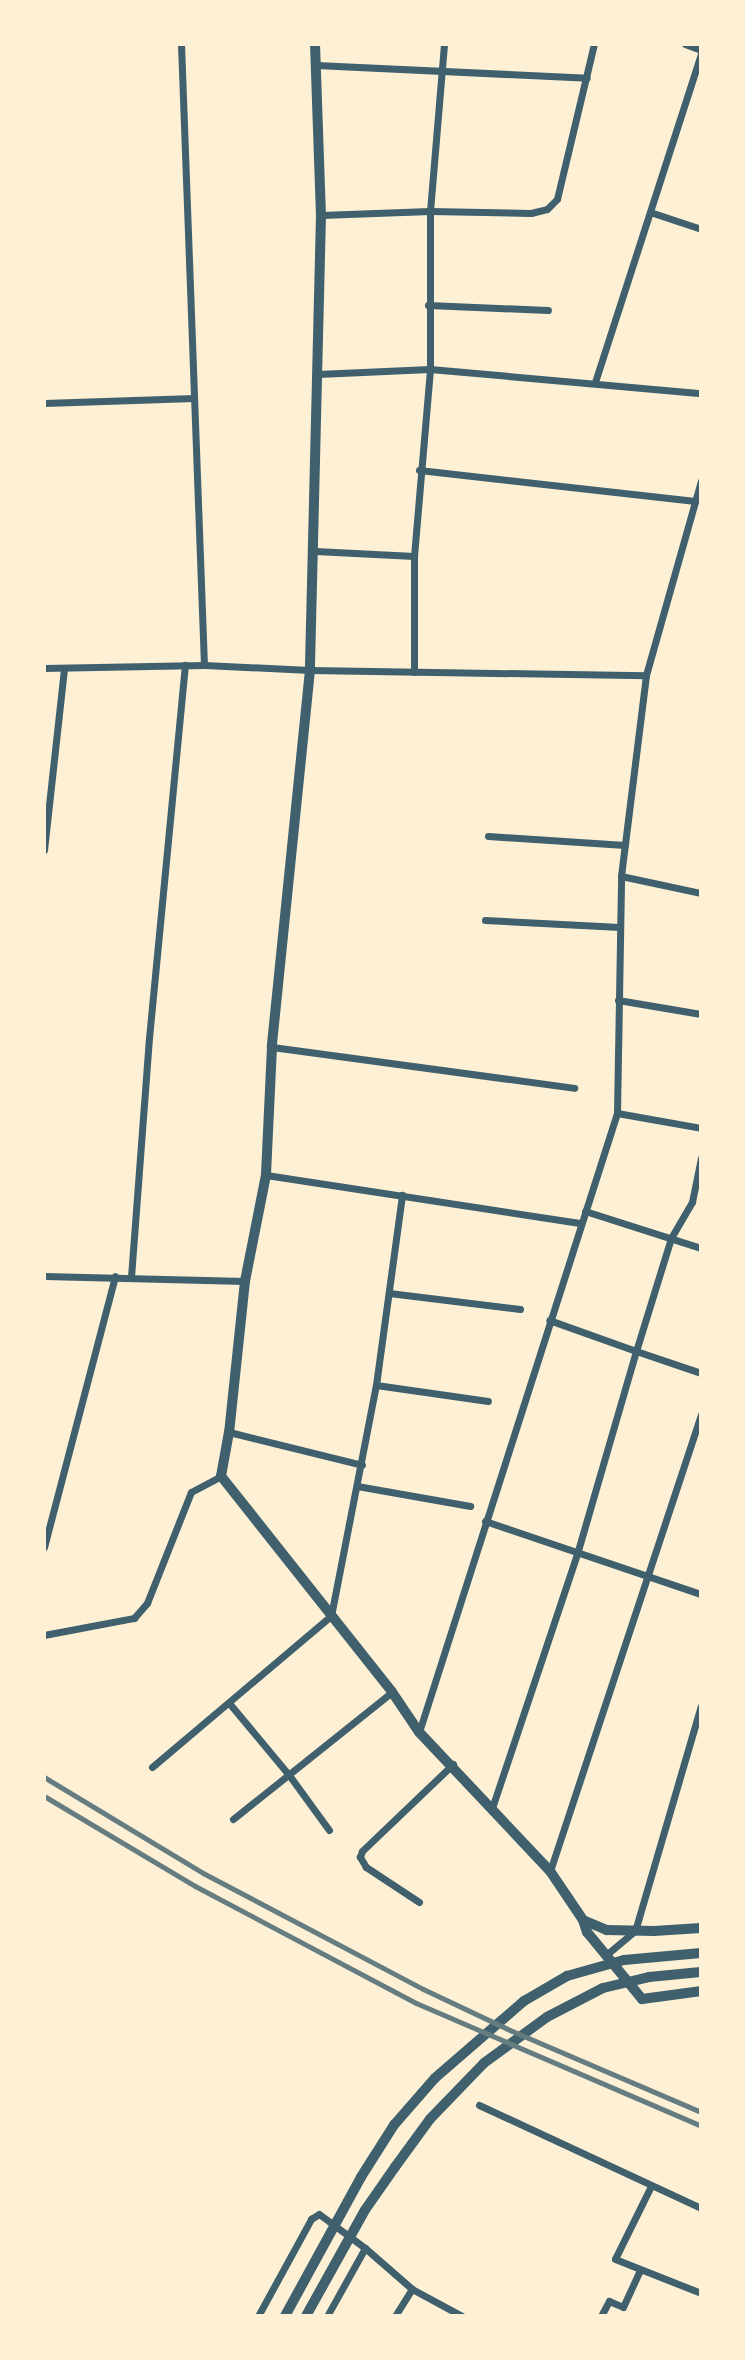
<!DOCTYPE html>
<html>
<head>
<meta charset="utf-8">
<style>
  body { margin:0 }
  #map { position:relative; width:745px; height:2360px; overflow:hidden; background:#fdf0d5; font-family:"Sofia Sans Condensed",sans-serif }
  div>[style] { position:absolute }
  .minor>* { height:7px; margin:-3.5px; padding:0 3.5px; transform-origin:3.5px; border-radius:3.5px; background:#3f606c }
  .tertiary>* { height:10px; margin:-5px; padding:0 5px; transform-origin:5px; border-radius:5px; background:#3f606c }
  .rail>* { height:5px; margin:-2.5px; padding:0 2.5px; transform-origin:2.5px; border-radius:2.5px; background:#657d81 }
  span { translate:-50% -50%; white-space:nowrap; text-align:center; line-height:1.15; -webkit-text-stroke:5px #fdf0d5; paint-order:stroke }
  .frame { position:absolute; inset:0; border:46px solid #fdf0d5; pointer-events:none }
</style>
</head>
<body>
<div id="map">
  <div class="minor">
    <i style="left:181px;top:44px;width:621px;rotate:87.88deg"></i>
    <i style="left:685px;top:44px;width:17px;rotate:21deg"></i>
    <i style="left:316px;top:65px;width:271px;rotate:2.7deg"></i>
    <i style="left:650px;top:212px;width:54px;rotate:18.4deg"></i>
    <i style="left:321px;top:215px;width:109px;rotate:-2.1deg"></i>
    <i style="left:430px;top:211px;width:101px;rotate:1.1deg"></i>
    <i style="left:531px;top:213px;width:16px;rotate:-14deg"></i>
    <i style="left:547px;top:209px;width:14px;rotate:-45deg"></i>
    <i style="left:557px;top:199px;width:159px;rotate:-76.6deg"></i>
    <i style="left:428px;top:305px;width:120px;rotate:2.4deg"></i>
    <i style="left:318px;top:374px;width:112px;rotate:-2.6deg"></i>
    <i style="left:430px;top:369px;width:272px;rotate:5.1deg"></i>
    <i style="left:595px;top:382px;width:345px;rotate:-72.1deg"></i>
    <i style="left:44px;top:403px;width:150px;rotate:-1.9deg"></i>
    <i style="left:419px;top:470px;width:278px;rotate:6.4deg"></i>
    <i style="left:315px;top:551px;width:99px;rotate:2.9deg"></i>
    <i style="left:414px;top:556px;width:188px;rotate:-85.1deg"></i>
    <i style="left:430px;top:369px;width:158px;rotate:-90deg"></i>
    <i style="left:430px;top:211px;width:168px;rotate:-85.2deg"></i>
    <i style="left:414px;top:556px;width:116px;rotate:90deg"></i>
    <i style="left:44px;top:668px;width:160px;rotate:-1.1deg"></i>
    <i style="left:204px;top:665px;width:106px;rotate:2.7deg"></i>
    <i style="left:310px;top:670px;width:336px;rotate:0.9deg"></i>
    <i style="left:488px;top:836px;width:137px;rotate:3.8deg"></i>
    <i style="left:44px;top:850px;width:181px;rotate:-83.7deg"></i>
    <i style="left:621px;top:876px;width:82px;rotate:12deg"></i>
    <i style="left:485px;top:920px;width:135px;rotate:3deg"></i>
    <i style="left:618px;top:1000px;width:84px;rotate:9.6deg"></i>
    <i style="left:272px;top:1047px;width:305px;rotate:7.7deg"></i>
    <i style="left:617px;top:1113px;width:85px;rotate:10.1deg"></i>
    <i style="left:701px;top:1158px;width:45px;rotate:101.6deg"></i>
    <i style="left:692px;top:1202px;width:42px;rotate:120.3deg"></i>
    <i style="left:671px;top:1238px;width:118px;rotate:107.2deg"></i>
    <i style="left:636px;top:1351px;width:69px;rotate:18.7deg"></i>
    <i style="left:266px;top:1175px;width:319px;rotate:8.7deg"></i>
    <i style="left:585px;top:1211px;width:122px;rotate:17.7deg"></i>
    <i style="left:44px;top:1276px;width:201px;rotate:1.4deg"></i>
    <i style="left:131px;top:1277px;width:240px;rotate:-85.7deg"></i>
    <i style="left:149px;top:1038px;width:375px;rotate:-84.5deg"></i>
    <i style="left:389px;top:1293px;width:132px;rotate:7deg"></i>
    <i style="left:376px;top:1385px;width:113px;rotate:8.1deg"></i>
    <i style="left:229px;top:1432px;width:137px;rotate:13.9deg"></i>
    <i style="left:357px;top:1486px;width:115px;rotate:10deg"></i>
    <i style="left:485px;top:1521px;width:228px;rotate:18.7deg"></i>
    <i style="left:44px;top:1547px;width:280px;rotate:-75.3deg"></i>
    <i style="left:44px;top:1635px;width:92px;rotate:-10.7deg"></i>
    <i style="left:134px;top:1618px;width:20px;rotate:-49deg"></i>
    <i style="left:147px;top:1603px;width:119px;rotate:-68.4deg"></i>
    <i style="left:191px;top:1492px;width:34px;rotate:-28deg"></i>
    <i style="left:229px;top:1703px;width:94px;rotate:50.2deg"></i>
    <i style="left:289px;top:1775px;width:68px;rotate:54deg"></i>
    <i style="left:419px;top:1732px;width:650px;rotate:-72.26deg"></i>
    <i style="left:617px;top:1113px;width:237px;rotate:-89deg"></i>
    <i style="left:621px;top:876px;width:203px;rotate:-82.9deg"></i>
    <i style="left:646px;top:675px;width:202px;rotate:-74.2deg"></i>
    <i style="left:152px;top:1767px;width:234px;rotate:-40.2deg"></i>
    <i style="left:331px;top:1616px;width:235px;rotate:-79deg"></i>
    <i style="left:376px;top:1385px;width:192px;rotate:-82.2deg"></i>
    <i style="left:492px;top:1808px;width:268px;rotate:-71.5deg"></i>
    <i style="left:577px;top:1554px;width:211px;rotate:-73.8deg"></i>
    <i style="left:636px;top:1351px;width:92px;rotate:-160.4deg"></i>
    <i style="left:233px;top:1819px;width:203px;rotate:-38.6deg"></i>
    <i style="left:550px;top:1871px;width:481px;rotate:-71.7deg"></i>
    <i style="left:419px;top:1902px;width:64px;rotate:-146.6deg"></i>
    <i style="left:366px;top:1867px;width:12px;rotate:-121deg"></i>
    <i style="left:360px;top:1857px;width:6px;rotate:-72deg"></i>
    <i style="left:362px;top:1851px;width:126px;rotate:-43.7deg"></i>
    <i style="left:606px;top:1955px;width:38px;rotate:-40deg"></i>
    <i style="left:635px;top:1931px;width:234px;rotate:-73.7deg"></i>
    <i style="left:479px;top:2105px;width:245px;rotate:24.9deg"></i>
    <i style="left:651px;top:2186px;width:81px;rotate:116.3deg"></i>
    <i style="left:615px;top:2259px;width:92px;rotate:21.6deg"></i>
    <i style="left:365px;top:2248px;width:62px;rotate:41.1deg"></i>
    <i style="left:412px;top:2289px;width:57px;rotate:28.4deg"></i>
    <i style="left:258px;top:2316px;width:111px;rotate:-61.3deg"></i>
    <i style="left:311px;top:2219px;width:9px;rotate:-32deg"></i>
    <i style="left:319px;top:2214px;width:57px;rotate:36.5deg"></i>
    <i style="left:365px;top:2248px;width:78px;rotate:119.2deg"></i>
    <i style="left:395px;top:2316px;width:32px;rotate:-58deg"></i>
    <i style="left:601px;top:2316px;width:17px;rotate:-62deg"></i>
    <i style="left:609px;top:2301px;width:15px;rotate:23deg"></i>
    <i style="left:623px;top:2307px;width:41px;rotate:-65.3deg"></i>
  </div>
  <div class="tertiary">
    <i style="left:315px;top:44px;width:171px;rotate:88deg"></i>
    <i style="left:321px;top:215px;width:455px;rotate:91.4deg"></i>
    <i style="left:310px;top:670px;width:379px;rotate:95.8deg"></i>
    <i style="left:272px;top:1047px;width:128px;rotate:92.7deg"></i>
    <i style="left:266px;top:1175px;width:108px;rotate:101.2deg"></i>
    <i style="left:245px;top:1281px;width:152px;rotate:96deg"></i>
    <i style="left:229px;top:1432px;width:45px;rotate:100.3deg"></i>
    <i style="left:221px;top:1476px;width:275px;rotate:51.6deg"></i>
    <i style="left:392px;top:1692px;width:48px;rotate:56deg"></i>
    <i style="left:419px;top:1732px;width:191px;rotate:46.7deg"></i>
    <i style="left:550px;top:1871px;width:59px;rotate:56deg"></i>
    <i style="left:583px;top:1920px;width:13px;rotate:72deg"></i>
    <i style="left:587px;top:1932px;width:87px;rotate:50.6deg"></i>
    <i style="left:642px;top:1999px;width:60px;rotate:-7.7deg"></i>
    <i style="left:583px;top:1920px;width:26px;rotate:23deg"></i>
    <i style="left:607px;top:1930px;width:47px;rotate:1.2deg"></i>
    <i style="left:654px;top:1931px;width:47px;rotate:-3.7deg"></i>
    <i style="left:285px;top:2316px;width:158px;rotate:-61.3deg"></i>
    <i style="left:361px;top:2177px;width:62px;rotate:-57.6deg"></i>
    <i style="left:394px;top:2125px;width:62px;rotate:-48.9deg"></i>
    <i style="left:435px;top:2078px;width:118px;rotate:-40.9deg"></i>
    <i style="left:524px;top:2001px;width:50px;rotate:-30.2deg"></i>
    <i style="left:567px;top:1976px;width:59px;rotate:-15.7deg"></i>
    <i style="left:624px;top:1960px;width:77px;rotate:-5.2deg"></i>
    <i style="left:306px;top:2316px;width:121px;rotate:-60.9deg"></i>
    <i style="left:365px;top:2210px;width:52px;rotate:-55.1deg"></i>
    <i style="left:395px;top:2167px;width:59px;rotate:-53.9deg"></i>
    <i style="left:430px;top:2119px;width:78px;rotate:-46deg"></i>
    <i style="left:484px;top:2063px;width:78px;rotate:-36.1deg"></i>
    <i style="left:547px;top:2017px;width:63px;rotate:-27.4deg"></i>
    <i style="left:603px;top:1988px;width:47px;rotate:-13.4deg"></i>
    <i style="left:649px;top:1977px;width:52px;rotate:-5.5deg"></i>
  </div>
  <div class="rail">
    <i style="left:44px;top:1777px;width:186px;rotate:31.1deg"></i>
    <i style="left:203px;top:1873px;width:249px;rotate:27.8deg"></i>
    <i style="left:423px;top:1989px;width:98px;rotate:25.3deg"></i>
    <i style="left:512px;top:2031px;width:206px;rotate:23.2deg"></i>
    <i style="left:44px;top:1796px;width:176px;rotate:30.8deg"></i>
    <i style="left:195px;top:1886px;width:250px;rotate:27.9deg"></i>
    <i style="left:416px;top:2003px;width:310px;rotate:23.3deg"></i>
  </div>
  <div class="frame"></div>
</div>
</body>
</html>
